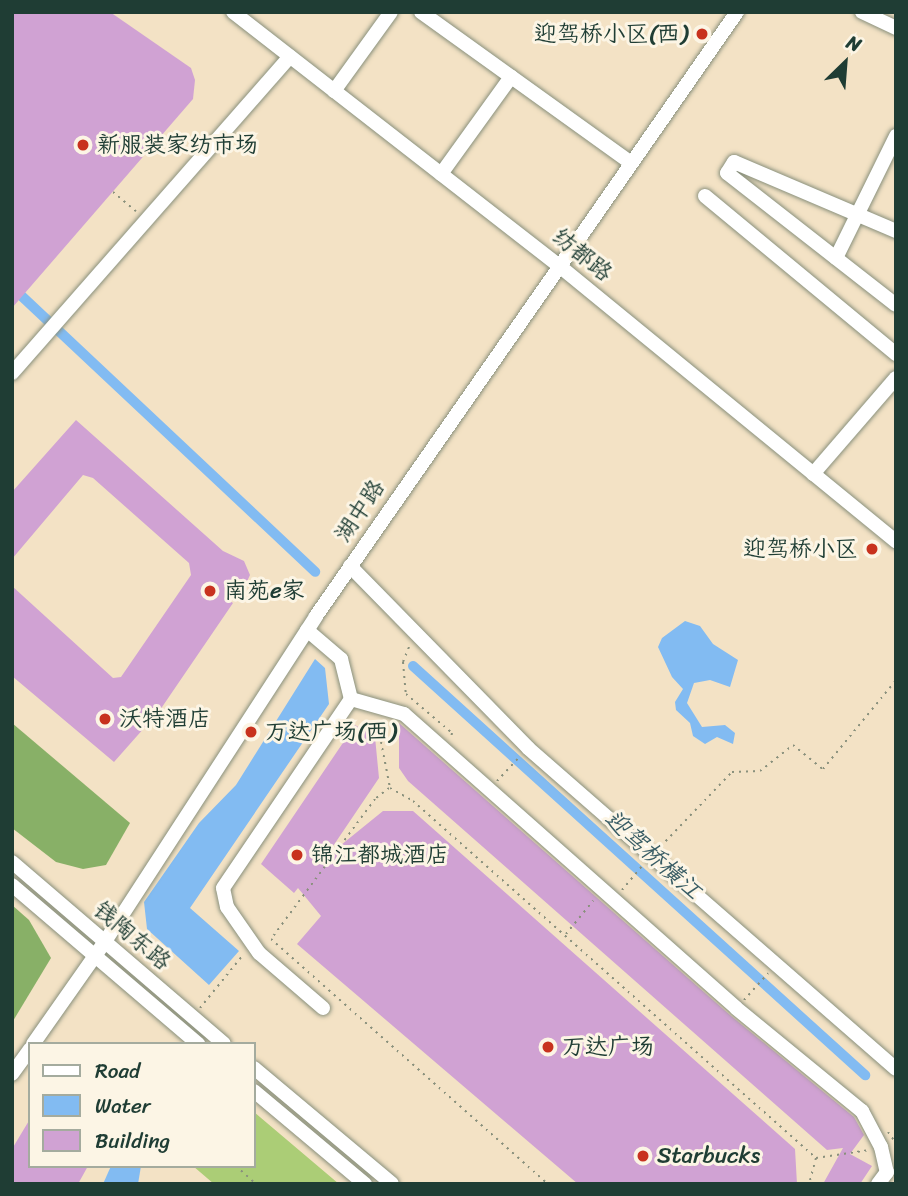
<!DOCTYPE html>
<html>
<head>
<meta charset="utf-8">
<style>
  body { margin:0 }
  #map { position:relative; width:908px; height:1196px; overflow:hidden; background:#f3e2c5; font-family:Sriracha,"LXGW WenKai TC",sans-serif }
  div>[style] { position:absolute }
  .green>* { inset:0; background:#abcd76 }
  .forest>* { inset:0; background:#88b067 }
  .water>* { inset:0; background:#82bbf2 }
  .canal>* { height:10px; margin:-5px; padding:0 5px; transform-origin:5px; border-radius:5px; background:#82bbf2 }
  .building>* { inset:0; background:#d0a2d3 }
  .path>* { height:2px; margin-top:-1px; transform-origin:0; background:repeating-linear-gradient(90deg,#89907c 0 2px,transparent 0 7px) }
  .roads { filter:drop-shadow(0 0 2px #89907c) drop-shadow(0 0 2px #89907c) }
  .minor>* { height:14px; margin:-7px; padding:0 7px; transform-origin:7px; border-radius:7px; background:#fff }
  .dots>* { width:19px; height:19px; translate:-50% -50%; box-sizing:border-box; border:4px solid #fcf5e5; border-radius:50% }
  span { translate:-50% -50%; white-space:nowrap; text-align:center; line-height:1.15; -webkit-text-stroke:6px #fcf5e5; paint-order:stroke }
  .poi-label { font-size:23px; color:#1f3d34 }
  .right { translate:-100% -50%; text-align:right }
  .left { translate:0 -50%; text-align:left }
  .street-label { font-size:23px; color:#1f3d34 }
  .water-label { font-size:24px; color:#385c64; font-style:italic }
  .frame { position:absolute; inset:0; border:14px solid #1f3d34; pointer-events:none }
  .legend { position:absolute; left:28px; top:1042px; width:228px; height:126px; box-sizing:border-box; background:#fcf5e5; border:2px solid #a4ab9e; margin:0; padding:9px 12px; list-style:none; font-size:21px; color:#1f3d34 }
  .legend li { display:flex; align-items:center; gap:14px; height:35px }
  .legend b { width:35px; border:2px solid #a4ab9e }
  .north { position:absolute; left:810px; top:28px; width:70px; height:70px; -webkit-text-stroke:5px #fcf5e5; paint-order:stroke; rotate:25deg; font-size:19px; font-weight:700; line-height:28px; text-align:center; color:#1f3d34 }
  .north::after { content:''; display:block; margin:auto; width:24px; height:32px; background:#1f3d34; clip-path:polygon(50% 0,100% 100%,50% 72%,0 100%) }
</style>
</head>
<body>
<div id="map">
  <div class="green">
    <i style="clip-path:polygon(254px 1112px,339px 1184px,214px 1184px,193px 1166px,254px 1166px)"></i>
  </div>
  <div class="forest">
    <i style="clip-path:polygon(12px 723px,130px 823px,106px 865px,83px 869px,56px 862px,12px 828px)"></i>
    <i style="clip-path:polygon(12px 905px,29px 920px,51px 958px,13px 1021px)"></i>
  </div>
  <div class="water">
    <i style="clip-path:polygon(685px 621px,700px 626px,713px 644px,738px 660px,730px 687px,710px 680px,694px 683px,687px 703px,702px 727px,725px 725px,735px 733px,733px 744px,717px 737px,705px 744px,693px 736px,690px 723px,676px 710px,675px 702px,683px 689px,672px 677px,658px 647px,662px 638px)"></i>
    <i style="clip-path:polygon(315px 659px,325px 668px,329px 704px,190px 908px,239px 951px,209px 985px,147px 929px,144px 902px,199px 823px,236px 785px)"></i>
    <i style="clip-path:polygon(111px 1166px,141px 1166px,138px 1184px,103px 1184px)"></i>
  </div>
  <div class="canal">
    <i style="left:12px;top:287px;width:416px;rotate:43.2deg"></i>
    <i style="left:413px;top:666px;width:610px;rotate:42.14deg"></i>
  </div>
  <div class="building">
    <i style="clip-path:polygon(12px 12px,110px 12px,191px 68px,195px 80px,193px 99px,12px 308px)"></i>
    <i style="clip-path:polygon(76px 420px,223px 551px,244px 561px,250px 575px,244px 588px,227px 599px,233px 603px,160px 710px,114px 762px,12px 676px,12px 586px,113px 678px,121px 677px,191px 575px,189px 563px,93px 478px,83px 475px,12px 559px,12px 492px)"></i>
    <i style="clip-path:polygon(399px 723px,730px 1015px,854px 1117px,864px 1135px,850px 1154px,872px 1166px,860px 1184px,823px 1184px,843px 1148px,827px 1150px,408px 781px,399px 768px)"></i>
    <i style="clip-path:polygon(355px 725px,375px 737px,379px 778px,325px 858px,383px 811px,413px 811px,795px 1149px,797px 1184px,578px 1184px,297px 944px,321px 916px,298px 888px,294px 893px,261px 864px)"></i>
    <i style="clip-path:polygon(30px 1119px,30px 1166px,88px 1166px,78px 1184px,12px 1184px,12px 1149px)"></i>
  </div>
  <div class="path">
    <i style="left:113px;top:192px;width:30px;rotate:40deg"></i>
    <i style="left:409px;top:647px;width:16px;rotate:112deg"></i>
    <i style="left:403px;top:662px;width:32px;rotate:85deg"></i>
    <i style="left:406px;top:694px;width:60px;rotate:40.3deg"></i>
    <i style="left:452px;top:733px;width:5px;rotate:101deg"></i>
    <i style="left:377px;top:721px;width:68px;rotate:79deg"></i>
    <i style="left:390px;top:788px;width:26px;rotate:29deg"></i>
    <i style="left:413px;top:801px;width:538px;rotate:41.54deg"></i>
    <i style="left:816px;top:1158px;width:27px;rotate:105deg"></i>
    <i style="left:497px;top:781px;width:33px;rotate:-47deg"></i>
    <i style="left:389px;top:788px;width:18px;rotate:142deg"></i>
    <i style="left:375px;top:799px;width:174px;rotate:126.6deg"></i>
    <i style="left:271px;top:939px;width:370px;rotate:41.5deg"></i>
    <i style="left:661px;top:846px;width:103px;rotate:-46.2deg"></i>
    <i style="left:732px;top:772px;width:28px;rotate:-2deg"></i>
    <i style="left:760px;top:771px;width:42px;rotate:-38.2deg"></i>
    <i style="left:793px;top:745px;width:38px;rotate:39deg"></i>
    <i style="left:823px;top:769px;width:115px;rotate:-50.6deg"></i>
    <i style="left:622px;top:890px;width:33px;rotate:-50deg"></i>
    <i style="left:566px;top:934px;width:43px;rotate:-50.7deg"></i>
    <i style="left:744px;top:1000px;width:36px;rotate:-48deg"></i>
    <i style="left:200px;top:1008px;width:68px;rotate:-50.9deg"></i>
    <i style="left:888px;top:1132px;width:14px;rotate:54deg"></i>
    <i style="left:816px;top:1158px;width:54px;rotate:-8.6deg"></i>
    <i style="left:236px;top:1166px;width:27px;rotate:42deg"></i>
  </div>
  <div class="roads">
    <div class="minor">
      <i style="left:233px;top:12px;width:410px;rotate:37.9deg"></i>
      <i style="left:557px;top:264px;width:438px;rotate:39.3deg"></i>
      <i style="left:421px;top:12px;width:257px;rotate:35.7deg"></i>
      <i style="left:862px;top:12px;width:38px;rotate:25deg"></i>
      <i style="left:334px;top:91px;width:97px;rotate:-54.2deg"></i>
      <i style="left:441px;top:174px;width:120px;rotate:-54.2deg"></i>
      <i style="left:705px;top:196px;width:248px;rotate:39.6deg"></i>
      <i style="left:896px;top:231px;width:176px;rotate:-156.9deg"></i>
      <i style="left:734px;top:162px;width:13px;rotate:122deg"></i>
      <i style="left:727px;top:173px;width:214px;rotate:38deg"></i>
      <i style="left:836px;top:258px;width:136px;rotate:-63.8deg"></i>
      <i style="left:12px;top:373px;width:421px;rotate:-48.7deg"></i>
      <i style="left:813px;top:474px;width:127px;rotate:-49.2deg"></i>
      <i style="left:350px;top:566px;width:255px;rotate:45.6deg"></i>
      <i style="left:528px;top:748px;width:488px;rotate:41.1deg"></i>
      <i style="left:307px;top:630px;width:45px;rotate:40.5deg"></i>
      <i style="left:341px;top:659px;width:41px;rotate:76deg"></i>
      <i style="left:351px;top:699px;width:55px;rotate:15.8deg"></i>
      <i style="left:404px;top:714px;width:443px;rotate:41.5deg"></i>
      <i style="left:736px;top:1008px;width:163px;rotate:39.3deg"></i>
      <i style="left:862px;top:1111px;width:41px;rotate:62.2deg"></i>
      <i style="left:881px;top:1147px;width:26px;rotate:77deg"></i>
      <i style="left:887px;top:1172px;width:15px;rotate:127deg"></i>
      <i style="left:12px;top:862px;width:279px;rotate:40.6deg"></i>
      <i style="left:12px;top:885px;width:245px;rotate:40.5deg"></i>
      <i style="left:323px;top:1008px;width:84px;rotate:-139.3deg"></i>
      <i style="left:259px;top:953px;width:56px;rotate:-124.8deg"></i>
      <i style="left:227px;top:907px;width:19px;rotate:-102deg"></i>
      <i style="left:223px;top:888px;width:228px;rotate:-55.9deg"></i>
      <i style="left:33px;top:1044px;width:123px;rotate:-54.9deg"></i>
      <i style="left:104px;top:943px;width:390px;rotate:-57deg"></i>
      <i style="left:316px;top:616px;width:736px;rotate:-55.12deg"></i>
      <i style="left:254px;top:1068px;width:180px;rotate:40deg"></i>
      <i style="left:12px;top:1074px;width:31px;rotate:-54deg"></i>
      <i style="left:254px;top:1091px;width:145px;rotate:40deg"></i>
    </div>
  </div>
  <div class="dots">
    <i style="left:702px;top:34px;background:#c8321e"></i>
    <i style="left:83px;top:145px;background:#c8321e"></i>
    <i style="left:872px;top:549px;background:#c8321e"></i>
    <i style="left:210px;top:591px;background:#c8321e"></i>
    <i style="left:105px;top:719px;background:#c8321e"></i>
    <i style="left:251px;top:732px;background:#c8321e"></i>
    <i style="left:297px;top:855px;background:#c8321e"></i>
    <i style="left:548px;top:1047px;background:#c8321e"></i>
    <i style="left:643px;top:1156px;background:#c8321e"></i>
  </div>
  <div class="poi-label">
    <span class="right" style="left:688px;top:34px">迎驾桥小区(西)</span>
    <span class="left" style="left:97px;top:145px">新服装家纺市场</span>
    <span class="right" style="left:858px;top:549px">迎驾桥小区</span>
    <span class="left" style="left:224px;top:591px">南苑e家</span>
    <span class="left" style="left:119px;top:719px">沃特酒店</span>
    <span class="left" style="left:265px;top:732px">万达广场(西)</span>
    <span class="left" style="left:311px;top:855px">锦江都城酒店</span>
    <span class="left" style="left:562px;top:1047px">万达广场</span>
    <span class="left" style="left:657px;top:1156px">Starbucks</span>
  </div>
  <div class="street-label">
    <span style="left:582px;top:255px;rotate:39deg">纺都路</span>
    <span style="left:360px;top:511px;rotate:-56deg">湖中路</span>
    <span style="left:132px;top:936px;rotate:40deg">钱陶东路</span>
  </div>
  <div class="water-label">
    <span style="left:653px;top:855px;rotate:42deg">迎驾桥横江</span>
  </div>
  <div class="frame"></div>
  <ul class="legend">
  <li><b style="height:9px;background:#fff"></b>Road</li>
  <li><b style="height:19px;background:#82bbf2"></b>Water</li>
  <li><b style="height:19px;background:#d0a2d3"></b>Building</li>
  </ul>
  <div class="north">N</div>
</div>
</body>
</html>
